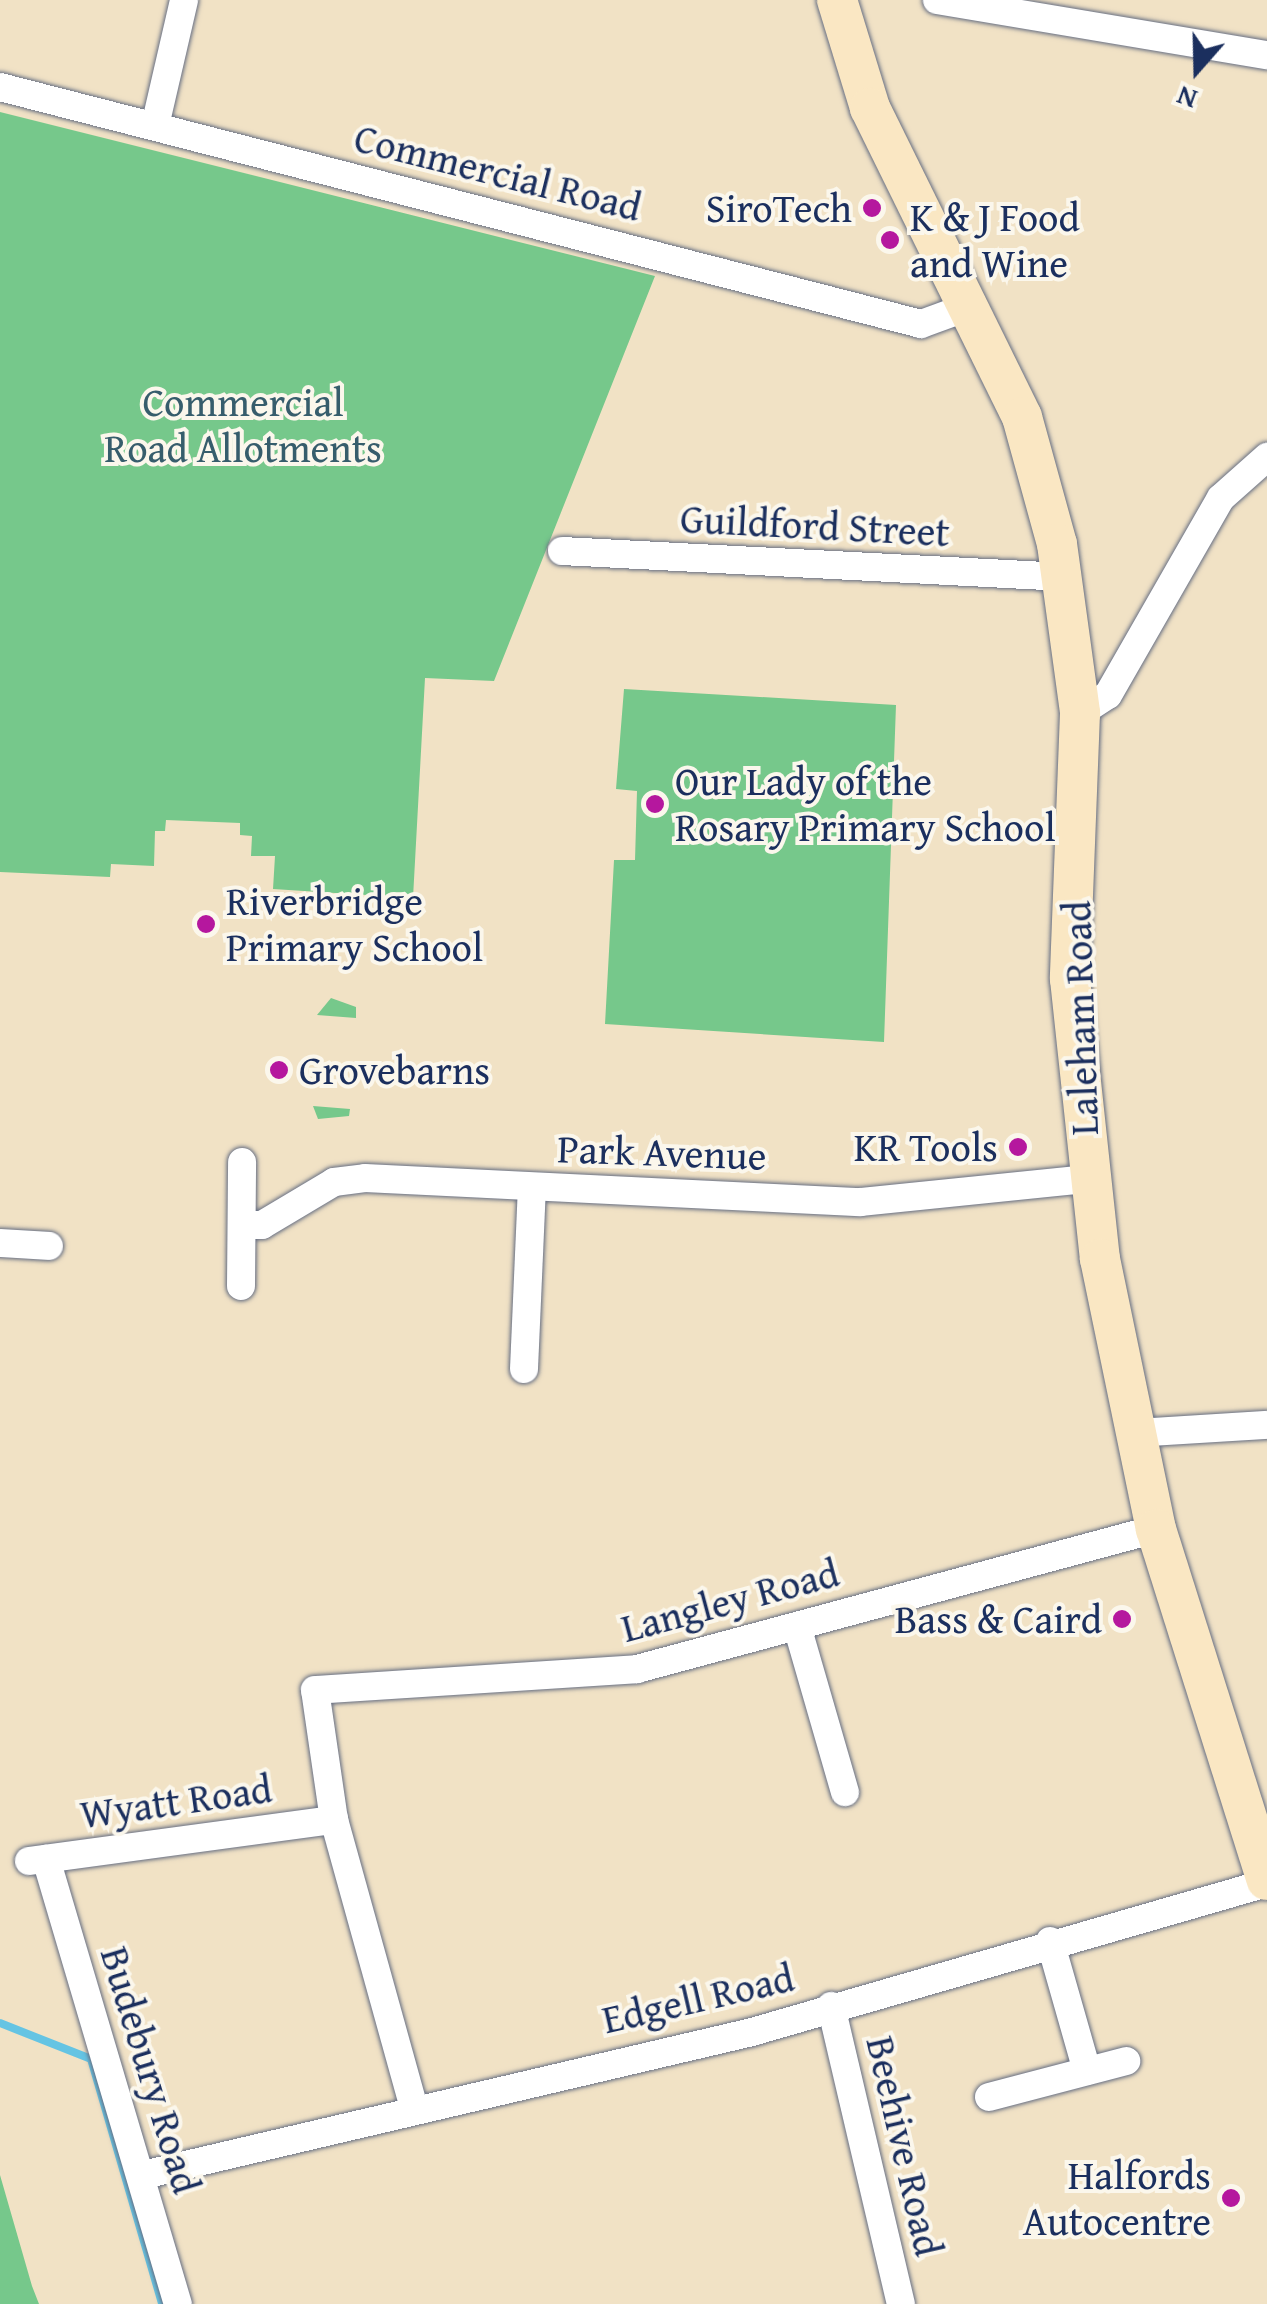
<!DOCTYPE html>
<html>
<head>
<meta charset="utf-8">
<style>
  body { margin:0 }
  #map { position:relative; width:1267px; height:2304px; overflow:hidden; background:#f1e2c5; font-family:"Gentium Book Plus",serif }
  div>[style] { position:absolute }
  .green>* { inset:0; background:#76c88b }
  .stream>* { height:8px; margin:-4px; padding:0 4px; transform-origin:4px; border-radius:4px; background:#65c4e3 }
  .roads { filter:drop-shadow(0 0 2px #666e82) drop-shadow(0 0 2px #666e82) }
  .minor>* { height:28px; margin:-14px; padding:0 14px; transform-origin:14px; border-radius:14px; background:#fff }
  .secondary>* { height:40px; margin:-20px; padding:0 20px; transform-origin:20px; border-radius:20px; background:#fae7c3 }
  .dots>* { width:28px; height:28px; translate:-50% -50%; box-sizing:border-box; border:5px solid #fbf7ec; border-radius:50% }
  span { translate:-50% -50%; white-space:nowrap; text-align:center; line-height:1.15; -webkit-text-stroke:8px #fbf7ec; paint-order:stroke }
  .street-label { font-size:40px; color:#1b2f5e }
  .poi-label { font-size:40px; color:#1b2f5e }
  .right { translate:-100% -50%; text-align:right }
  .left { translate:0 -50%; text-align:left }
  .park-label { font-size:40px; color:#365d6c }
  .north { position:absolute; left:1147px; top:20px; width:100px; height:100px; -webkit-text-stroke:8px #fbf7ec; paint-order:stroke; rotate:200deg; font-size:28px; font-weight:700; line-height:40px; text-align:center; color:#1b2f5e }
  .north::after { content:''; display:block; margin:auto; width:35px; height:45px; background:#1b2f5e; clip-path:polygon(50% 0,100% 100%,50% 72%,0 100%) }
</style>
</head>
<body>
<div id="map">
  <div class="green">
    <i style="clip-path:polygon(0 112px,655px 276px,494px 681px,425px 678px,413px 898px,273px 889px,275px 856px,251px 856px,252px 836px,240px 835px,240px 823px,166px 820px,165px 831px,155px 831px,154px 866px,111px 864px,110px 877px,0 872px)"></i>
    <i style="clip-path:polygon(624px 689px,896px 705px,884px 1042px,605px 1024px,614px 860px,635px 860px,637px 791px,616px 789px)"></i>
    <i style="clip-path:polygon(331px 998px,356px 1007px,356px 1018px,317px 1015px)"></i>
    <i style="clip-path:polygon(313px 1106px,350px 1109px,349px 1116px,318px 1119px)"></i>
    <i style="clip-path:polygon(0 2175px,32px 2286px,39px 2304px,0 2304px)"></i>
  </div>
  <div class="stream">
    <i style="left:0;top:2023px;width:98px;rotate:21.6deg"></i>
    <i style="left:91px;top:2059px;width:255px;rotate:73.8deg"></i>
  </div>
  <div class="roads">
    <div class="minor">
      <i style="left:937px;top:0;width:335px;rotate:9.5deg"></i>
      <i style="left:0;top:87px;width:951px;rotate:14.43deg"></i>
      <i style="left:921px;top:324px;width:55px;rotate:-20.1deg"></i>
      <i style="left:155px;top:126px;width:129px;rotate:-77deg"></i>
      <i style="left:562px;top:551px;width:503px;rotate:2.96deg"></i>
      <i style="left:1080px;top:713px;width:33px;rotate:-33deg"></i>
      <i style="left:1108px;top:695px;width:227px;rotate:-60.2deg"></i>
      <i style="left:1221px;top:498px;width:62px;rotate:-41.7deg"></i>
      <i style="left:243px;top:1225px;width:19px"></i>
      <i style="left:262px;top:1225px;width:84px;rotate:-30.8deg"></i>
      <i style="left:334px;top:1182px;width:31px;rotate:-7deg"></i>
      <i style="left:365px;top:1178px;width:496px;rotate:2.8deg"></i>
      <i style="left:860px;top:1202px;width:229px;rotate:-5.8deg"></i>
      <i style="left:0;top:1243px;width:49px;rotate:3.5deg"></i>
      <i style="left:241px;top:1286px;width:124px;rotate:-89.5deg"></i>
      <i style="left:524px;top:1369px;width:182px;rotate:-87.5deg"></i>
      <i style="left:1135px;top:1433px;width:132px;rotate:-3.5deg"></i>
      <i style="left:797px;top:1626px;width:173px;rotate:73.9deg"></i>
      <i style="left:46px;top:1859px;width:464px;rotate:73.5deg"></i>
      <i style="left:29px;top:1861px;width:308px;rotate:-7.7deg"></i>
      <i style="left:1050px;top:1941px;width:135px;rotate:74.1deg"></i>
      <i style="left:831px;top:2006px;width:306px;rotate:76.8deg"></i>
      <i style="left:989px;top:2097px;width:142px;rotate:-14.7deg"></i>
      <i style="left:414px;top:2108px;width:299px;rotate:-105.5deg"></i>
      <i style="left:334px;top:1820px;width:131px;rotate:-98.3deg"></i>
      <i style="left:315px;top:1690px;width:323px;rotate:-3.7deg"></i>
      <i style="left:637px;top:1669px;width:538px;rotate:-15.1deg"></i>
      <i style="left:143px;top:2175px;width:626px;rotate:-13.21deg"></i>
      <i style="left:752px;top:2032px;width:536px;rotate:-16.14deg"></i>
    </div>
    <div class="secondary">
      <i style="left:837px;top:0;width:113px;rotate:73deg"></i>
      <i style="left:870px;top:108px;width:344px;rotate:63.8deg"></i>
      <i style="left:1022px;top:417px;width:132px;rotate:74.6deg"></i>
      <i style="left:1057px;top:544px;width:171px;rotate:82.2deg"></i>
      <i style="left:1080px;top:713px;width:266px;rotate:92.2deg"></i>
      <i style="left:1070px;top:979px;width:282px;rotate:83.9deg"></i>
      <i style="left:1100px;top:1259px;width:276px;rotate:78.3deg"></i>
      <i style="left:1156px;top:1529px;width:368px;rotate:72.5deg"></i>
    </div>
  </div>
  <div class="dots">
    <i style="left:872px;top:208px;background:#b5179e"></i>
    <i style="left:890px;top:240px;background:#b5179e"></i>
    <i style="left:655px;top:804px;background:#b5179e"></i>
    <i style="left:206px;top:924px;background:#b5179e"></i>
    <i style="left:279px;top:1070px;background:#b5179e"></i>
    <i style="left:1018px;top:1147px;background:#b5179e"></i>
    <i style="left:1122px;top:1619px;background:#b5179e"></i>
    <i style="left:1231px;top:2198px;background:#b5179e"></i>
  </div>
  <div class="street-label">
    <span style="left:498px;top:172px;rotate:14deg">Commercial Road</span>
    <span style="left:815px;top:525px;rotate:3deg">Guildford Street</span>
    <span style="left:1080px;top:1018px;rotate:-92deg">Laleham Road</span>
    <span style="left:662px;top:1152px;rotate:2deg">Park Avenue</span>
    <span style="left:730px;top:1600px;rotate:-15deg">Langley Road</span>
    <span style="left:176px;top:1801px;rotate:-8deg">Wyatt Road</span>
    <span style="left:698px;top:1998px;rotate:-13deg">Edgell Road</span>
    <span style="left:151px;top:2070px;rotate:73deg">Budebury Road</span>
    <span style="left:905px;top:2146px;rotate:77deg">Beehive Road</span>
  </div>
  <div class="poi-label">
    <span class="right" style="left:852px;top:208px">SiroTech</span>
    <span class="left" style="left:910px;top:240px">K &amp; J Food<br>and Wine</span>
    <span class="left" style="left:675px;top:804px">Our Lady of the<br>Rosary Primary School</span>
    <span class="left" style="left:226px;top:924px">Riverbridge<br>Primary School</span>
    <span class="left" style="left:299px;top:1070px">Grovebarns</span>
    <span class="right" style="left:998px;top:1147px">KR Tools</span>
    <span class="right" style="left:1102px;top:1619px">Bass &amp; Caird</span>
    <span class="right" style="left:1211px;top:2198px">Halfords<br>Autocentre</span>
  </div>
  <div class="park-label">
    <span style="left:243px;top:425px">Commercial<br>Road Allotments</span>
  </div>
  <div class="north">N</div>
</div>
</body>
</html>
